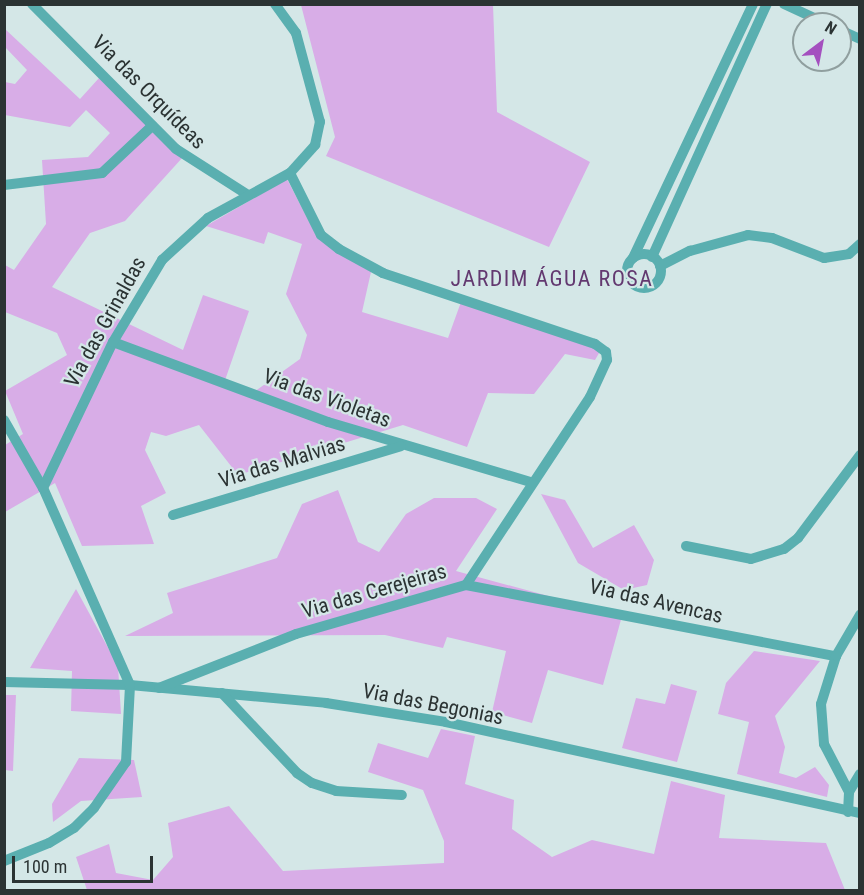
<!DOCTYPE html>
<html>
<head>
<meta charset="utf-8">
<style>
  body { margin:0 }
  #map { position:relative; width:864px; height:895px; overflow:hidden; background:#d4e7e7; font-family:"Roboto Condensed",sans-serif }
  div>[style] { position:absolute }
  .green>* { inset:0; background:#d8ade7 }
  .minor>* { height:10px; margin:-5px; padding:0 5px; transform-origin:5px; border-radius:5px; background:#5aafb0 }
  .minor>.ring { margin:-5px; padding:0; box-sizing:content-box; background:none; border:10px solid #5aafb0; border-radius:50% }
  span { translate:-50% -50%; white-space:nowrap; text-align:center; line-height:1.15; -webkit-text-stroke:4.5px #d4e7e7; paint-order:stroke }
  .street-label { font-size:21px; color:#2b3333 }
  .neighbourhood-label { font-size:22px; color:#633970; letter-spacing:1.5px }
  .frame { position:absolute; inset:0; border:6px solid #2b3333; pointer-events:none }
  .north { position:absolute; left:792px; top:12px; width:60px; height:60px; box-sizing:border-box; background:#d4e7e7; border:2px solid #909f9f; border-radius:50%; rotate:32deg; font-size:16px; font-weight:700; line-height:24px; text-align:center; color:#2b3333 }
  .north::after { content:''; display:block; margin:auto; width:21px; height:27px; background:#a450bf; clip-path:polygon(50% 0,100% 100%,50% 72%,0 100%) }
  .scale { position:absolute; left:12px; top:856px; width:141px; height:27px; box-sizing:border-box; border:3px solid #2b3333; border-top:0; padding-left:8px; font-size:18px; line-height:21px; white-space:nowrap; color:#2b3333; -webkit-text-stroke:4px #d4e7e7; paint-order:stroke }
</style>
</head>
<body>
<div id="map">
  <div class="green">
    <i style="clip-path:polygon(301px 5px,493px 5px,497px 112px,590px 162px,549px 247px,326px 156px,335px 137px)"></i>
    <i style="clip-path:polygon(5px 29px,80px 99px,99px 78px,183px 157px,125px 221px,90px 233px,52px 287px,183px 350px,203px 295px,249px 311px,223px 386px,250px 395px,300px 359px,307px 335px,286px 294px,302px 244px,268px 232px,264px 244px,206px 226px,287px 179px,317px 237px,371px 272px,362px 312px,448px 338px,461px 302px,602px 348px,595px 360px,565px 354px,534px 394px,488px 393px,467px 447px,403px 425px,238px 475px,199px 425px,166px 436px,151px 432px,145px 450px,166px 493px,141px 506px,154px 544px,82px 546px,55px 483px,5px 512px,5px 445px,23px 434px,5px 391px,67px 355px,57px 333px,5px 312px,5px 265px,14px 270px,46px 224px,42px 160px,88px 157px,110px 133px,86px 110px,70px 127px,5px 115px,5px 82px,15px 84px,27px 70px,5px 47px)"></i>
    <i style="clip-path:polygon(338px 490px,358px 542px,379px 552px,406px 514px,434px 498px,476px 498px,497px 509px,456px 571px,622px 616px,603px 685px,548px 670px,532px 723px,492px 712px,506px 651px,447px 637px,443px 648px,385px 635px,125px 636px,173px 613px,167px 593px,277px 558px,302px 504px)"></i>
    <i style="clip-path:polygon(541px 494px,565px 500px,593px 548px,634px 525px,654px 560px,647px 585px,624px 590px,578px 563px)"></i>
    <i style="clip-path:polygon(76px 589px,118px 666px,121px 714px,71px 711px,72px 671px,30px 668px)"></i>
    <i style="clip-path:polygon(754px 651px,820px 661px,775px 716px,785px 747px,779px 773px,796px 778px,815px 767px,829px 785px,827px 797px,737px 774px,749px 722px,718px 714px,726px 683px)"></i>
    <i style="clip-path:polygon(671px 684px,697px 691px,677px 762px,622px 748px,636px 698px,665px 704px)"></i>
    <i style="clip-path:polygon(5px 695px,16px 695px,13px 771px,5px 770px)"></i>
    <i style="clip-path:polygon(441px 729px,475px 736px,465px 784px,514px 800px,512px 829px,552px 857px,592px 840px,654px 854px,671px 781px,725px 795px,719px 838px,826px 843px,845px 890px,87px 890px,76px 857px,109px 844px,116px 873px,153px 880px,173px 857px,168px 823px,229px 806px,283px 871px,444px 863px,444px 841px,423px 790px,368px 772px,378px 743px,428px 758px)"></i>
    <i style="clip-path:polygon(79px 758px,134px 760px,142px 797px,81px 801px,53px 822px,52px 804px)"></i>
  </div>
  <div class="minor">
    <i style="left:32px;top:4px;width:204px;rotate:45.2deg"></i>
    <i style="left:176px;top:149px;width:85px;rotate:32.6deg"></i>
    <i style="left:784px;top:4px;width:47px;rotate:24.9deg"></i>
    <i style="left:840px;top:30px;width:22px;rotate:24deg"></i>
    <i style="left:4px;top:185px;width:99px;rotate:-7deg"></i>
    <i style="left:102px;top:173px;width:69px;rotate:-43.2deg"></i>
    <i class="ring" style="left:627px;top:254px;width:24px;height:24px"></i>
    <i style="left:652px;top:257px;width:278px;rotate:-65.6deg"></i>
    <i style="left:633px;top:258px;width:281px;rotate:-64.7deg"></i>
    <i style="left:660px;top:266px;width:34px;rotate:-27deg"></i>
    <i style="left:690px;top:251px;width:60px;rotate:-15.4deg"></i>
    <i style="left:748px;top:235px;width:24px;rotate:7deg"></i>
    <i style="left:772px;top:238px;width:56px;rotate:21deg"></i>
    <i style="left:824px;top:258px;width:25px;rotate:-9deg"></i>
    <i style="left:849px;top:254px;width:15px;rotate:-42deg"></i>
    <i style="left:113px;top:342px;width:229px;rotate:20.4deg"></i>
    <i style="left:328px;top:422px;width:212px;rotate:16.5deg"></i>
    <i style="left:4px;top:420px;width:78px;rotate:60.2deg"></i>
    <i style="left:173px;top:515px;width:238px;rotate:-16.8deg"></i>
    <i style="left:686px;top:546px;width:66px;rotate:11.3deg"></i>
    <i style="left:751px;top:559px;width:34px;rotate:-17deg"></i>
    <i style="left:784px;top:549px;width:18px;rotate:-38deg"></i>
    <i style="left:798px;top:538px;width:104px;rotate:-53.2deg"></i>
    <i style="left:466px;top:585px;width:377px;rotate:10.9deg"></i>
    <i style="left:4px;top:682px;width:126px;rotate:1.4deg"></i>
    <i style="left:130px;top:685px;width:197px;rotate:5.2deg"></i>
    <i style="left:326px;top:703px;width:121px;rotate:9deg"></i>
    <i style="left:446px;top:722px;width:424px;rotate:12.4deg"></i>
    <i style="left:159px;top:688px;width:147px;rotate:-21.5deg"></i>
    <i style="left:296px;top:634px;width:177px;rotate:-16.1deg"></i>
    <i style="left:466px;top:585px;width:225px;rotate:-56.6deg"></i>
    <i style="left:590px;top:397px;width:41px;rotate:-65.3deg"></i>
    <i style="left:607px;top:360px;width:8px;rotate:-97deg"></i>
    <i style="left:606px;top:352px;width:14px;rotate:-144deg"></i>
    <i style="left:595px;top:344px;width:224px;rotate:-161.5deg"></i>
    <i style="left:383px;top:273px;width:50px;rotate:-151.4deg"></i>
    <i style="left:339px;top:249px;width:23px;rotate:-142deg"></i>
    <i style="left:321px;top:235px;width:69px;rotate:-116.6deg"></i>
    <i style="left:222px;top:693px;width:110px;rotate:46.8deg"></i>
    <i style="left:297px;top:773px;width:18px;rotate:34deg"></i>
    <i style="left:312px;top:783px;width:25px;rotate:18deg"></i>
    <i style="left:336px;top:791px;width:66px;rotate:3.5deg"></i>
    <i style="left:849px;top:792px;width:21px;rotate:-59deg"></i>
    <i style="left:848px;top:812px;width:20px;rotate:-87deg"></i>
    <i style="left:849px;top:792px;width:54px;rotate:-117.5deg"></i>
    <i style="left:824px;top:744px;width:40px;rotate:-94.3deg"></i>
    <i style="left:821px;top:704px;width:50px;rotate:-72.6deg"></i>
    <i style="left:836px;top:656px;width:48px;rotate:-59.7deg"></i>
    <i style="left:4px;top:861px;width:48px;rotate:-21.8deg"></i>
    <i style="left:49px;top:843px;width:29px;rotate:-31deg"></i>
    <i style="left:74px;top:828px;width:28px;rotate:-45deg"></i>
    <i style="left:94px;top:808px;width:56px;rotate:-55.2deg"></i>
    <i style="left:126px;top:762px;width:77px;rotate:-87deg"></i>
    <i style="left:130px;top:685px;width:215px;rotate:-113.8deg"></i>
    <i style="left:43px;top:488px;width:162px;rotate:-64.4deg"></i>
    <i style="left:113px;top:342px;width:96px;rotate:-59.1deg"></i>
    <i style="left:162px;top:260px;width:62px;rotate:-42.4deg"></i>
    <i style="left:208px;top:218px;width:94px;rotate:-28.8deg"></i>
    <i style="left:290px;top:173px;width:38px;rotate:-48deg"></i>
    <i style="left:315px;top:145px;width:24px;rotate:-78deg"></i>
    <i style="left:320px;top:122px;width:92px;rotate:-105.1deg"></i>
    <i style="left:296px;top:33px;width:36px;rotate:-126deg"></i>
  </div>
  <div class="street-label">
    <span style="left:149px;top:92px;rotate:45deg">Via das Orquídeas</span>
    <span style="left:105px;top:322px;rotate:-61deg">Via das Grinaldas</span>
    <span style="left:327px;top:398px;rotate:20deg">Via das Violetas</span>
    <span style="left:282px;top:462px;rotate:-17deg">Via das Malvias</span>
    <span style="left:374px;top:591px;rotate:-16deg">Via das Cerejeiras</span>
    <span style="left:656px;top:601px;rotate:13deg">Via das Avencas</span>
    <span style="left:433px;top:704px;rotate:11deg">Via das Begonias</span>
  </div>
  <div class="neighbourhood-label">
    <span style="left:552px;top:279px">JARDIM ÁGUA ROSA</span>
  </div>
  <div class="frame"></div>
  <div class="north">N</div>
  <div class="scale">100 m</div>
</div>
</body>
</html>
